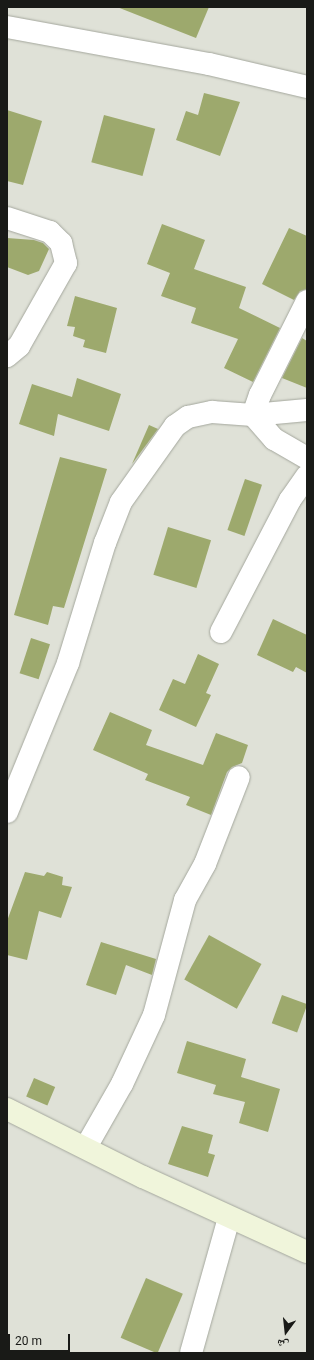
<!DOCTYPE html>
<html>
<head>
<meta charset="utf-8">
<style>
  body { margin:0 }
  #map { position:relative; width:314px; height:1360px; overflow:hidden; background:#dfe1d7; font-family:Roboto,"Noto Naskh Arabic",sans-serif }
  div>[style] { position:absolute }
  .building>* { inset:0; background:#9da96d; transform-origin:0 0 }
  .roads { filter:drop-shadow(0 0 1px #a4a79d) drop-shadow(0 0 1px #a4a79d) }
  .street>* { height:22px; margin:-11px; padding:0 11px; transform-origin:11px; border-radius:11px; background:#fff }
  .secondary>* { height:22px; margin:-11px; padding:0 11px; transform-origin:11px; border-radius:11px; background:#f0f5db }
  span { translate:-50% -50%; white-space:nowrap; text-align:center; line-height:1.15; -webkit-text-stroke:3.5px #dfe1d7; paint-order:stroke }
  .frame { position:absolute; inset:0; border:8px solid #191a17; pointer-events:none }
  .north { position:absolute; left:266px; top:1312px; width:40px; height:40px; -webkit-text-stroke:3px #dfe1d7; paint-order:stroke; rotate:195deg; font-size:11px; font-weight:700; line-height:16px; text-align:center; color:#191a17 }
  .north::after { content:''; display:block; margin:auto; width:14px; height:18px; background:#191a17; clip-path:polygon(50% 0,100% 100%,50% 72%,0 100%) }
  .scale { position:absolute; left:8px; top:1334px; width:62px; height:18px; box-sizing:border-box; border:2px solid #191a17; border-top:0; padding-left:5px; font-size:12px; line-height:14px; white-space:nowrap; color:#191a17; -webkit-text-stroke:3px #dfe1d7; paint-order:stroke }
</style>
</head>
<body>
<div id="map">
  <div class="building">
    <i style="clip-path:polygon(117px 7px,209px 7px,196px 38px)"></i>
    <i style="clip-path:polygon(204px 93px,240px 102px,220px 156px,176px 140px,186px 111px,198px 115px)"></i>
    <i style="clip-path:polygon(7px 110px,42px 121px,23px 185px,7px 181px)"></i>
    <i style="left:104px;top:115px;width:53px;height:49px;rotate:15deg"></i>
    <i style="clip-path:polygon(162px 224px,205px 240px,194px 269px,246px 287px,239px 308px,280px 328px,253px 382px,224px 368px,238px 339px,191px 323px,196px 308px,161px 296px,170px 273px,147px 264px)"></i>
    <i style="clip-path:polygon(289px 228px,307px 236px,307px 289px,300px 291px,294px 300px,262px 284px)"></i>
    <i style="clip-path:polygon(7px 238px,34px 240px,43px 243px,49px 249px,39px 271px,28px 275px,7px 267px)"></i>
    <i style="clip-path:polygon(75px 296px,117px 308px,106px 353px,83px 347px,85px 340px,73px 336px,75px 327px,67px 326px)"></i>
    <i style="clip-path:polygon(302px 338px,307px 341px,307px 388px,282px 378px)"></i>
    <i style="clip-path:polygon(77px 378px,121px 394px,109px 431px,58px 414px,54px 436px,19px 424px,32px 384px,72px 397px)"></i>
    <i style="clip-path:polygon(149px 425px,158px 429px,132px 464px)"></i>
    <i style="clip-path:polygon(60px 457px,107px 469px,64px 608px,53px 606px,48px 625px,14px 615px)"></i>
    <i style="left:245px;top:479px;width:18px;height:54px;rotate:19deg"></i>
    <i style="left:168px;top:527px;width:45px;height:50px;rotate:17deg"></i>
    <i style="clip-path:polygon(273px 619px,307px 635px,307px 673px,296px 667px,293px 672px,257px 655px)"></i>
    <i style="left:31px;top:638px;width:20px;height:37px;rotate:18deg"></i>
    <i style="clip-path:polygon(198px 654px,219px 664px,206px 693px,211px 695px,196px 727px,159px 710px,173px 679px,185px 684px)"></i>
    <i style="clip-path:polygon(110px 712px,152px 730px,146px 745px,203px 765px,216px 733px,248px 745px,242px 763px,232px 767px,227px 772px,211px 815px,186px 805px,190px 797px,145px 780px,148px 774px,93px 750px)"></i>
    <i style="clip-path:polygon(25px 872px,44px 876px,47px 872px,63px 877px,62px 885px,72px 887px,61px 918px,39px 911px,27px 960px,7px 955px,7px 921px)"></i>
    <i style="left:209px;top:935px;width:60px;height:51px;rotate:29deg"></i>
    <i style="clip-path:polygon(101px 942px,156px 959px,152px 975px,126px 965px,116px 995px,86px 985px)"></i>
    <i style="left:282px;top:995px;width:27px;height:30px;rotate:20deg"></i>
    <i style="clip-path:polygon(187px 1041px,246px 1059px,241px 1077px,280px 1089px,268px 1132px,239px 1123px,245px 1102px,213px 1094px,216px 1085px,177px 1073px)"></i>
    <i style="left:34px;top:1078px;width:23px;height:20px;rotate:23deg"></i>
    <i style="clip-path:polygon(182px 1126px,213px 1135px,208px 1153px,215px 1155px,208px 1177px,168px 1164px)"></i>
    <i style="left:146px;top:1278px;width:40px;height:65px;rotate:23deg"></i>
  </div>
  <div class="roads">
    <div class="street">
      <i style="left:7px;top:27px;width:205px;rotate:10.4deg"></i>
      <i style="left:209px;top:64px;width:101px;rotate:13.2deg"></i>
      <i style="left:7px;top:218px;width:45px;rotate:18deg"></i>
      <i style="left:50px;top:232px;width:16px;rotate:45deg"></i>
      <i style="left:61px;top:243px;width:21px;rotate:76deg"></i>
      <i style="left:66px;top:263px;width:95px;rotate:119.5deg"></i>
      <i style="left:19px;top:346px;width:16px;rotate:140deg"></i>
      <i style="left:253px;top:415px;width:21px;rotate:-71deg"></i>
      <i style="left:260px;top:395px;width:105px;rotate:-63.4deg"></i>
      <i style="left:253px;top:415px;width:32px;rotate:49deg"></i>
      <i style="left:274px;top:439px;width:38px;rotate:30deg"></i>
      <i style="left:221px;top:632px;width:149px;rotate:-62.4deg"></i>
      <i style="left:290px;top:500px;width:29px;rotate:-55deg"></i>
      <i style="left:7px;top:812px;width:161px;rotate:-67.7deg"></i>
      <i style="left:68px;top:663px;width:126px;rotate:-72.9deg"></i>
      <i style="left:105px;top:543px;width:44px;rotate:-68.7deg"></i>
      <i style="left:121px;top:502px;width:93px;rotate:-54.6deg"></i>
      <i style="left:175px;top:426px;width:16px;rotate:-35deg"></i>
      <i style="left:188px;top:417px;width:25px;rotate:-12deg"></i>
      <i style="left:212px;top:412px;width:41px;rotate:4.2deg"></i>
      <i style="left:253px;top:415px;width:54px;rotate:-5.3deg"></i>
      <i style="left:86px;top:1147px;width:73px;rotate:-60.3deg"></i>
      <i style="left:122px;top:1084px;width:76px;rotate:-65.1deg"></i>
      <i style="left:154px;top:1015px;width:119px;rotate:-74.9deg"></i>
      <i style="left:185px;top:900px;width:41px;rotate:-60.9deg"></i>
      <i style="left:205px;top:864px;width:93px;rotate:-68.7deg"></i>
      <i style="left:191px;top:1353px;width:140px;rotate:-74.3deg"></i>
    </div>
    <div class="secondary">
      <i style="left:7px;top:1109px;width:152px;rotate:26.6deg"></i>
      <i style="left:143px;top:1177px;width:180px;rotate:24.6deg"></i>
    </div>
  </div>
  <div class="frame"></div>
  <div class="north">ش</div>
  <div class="scale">20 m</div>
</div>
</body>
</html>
